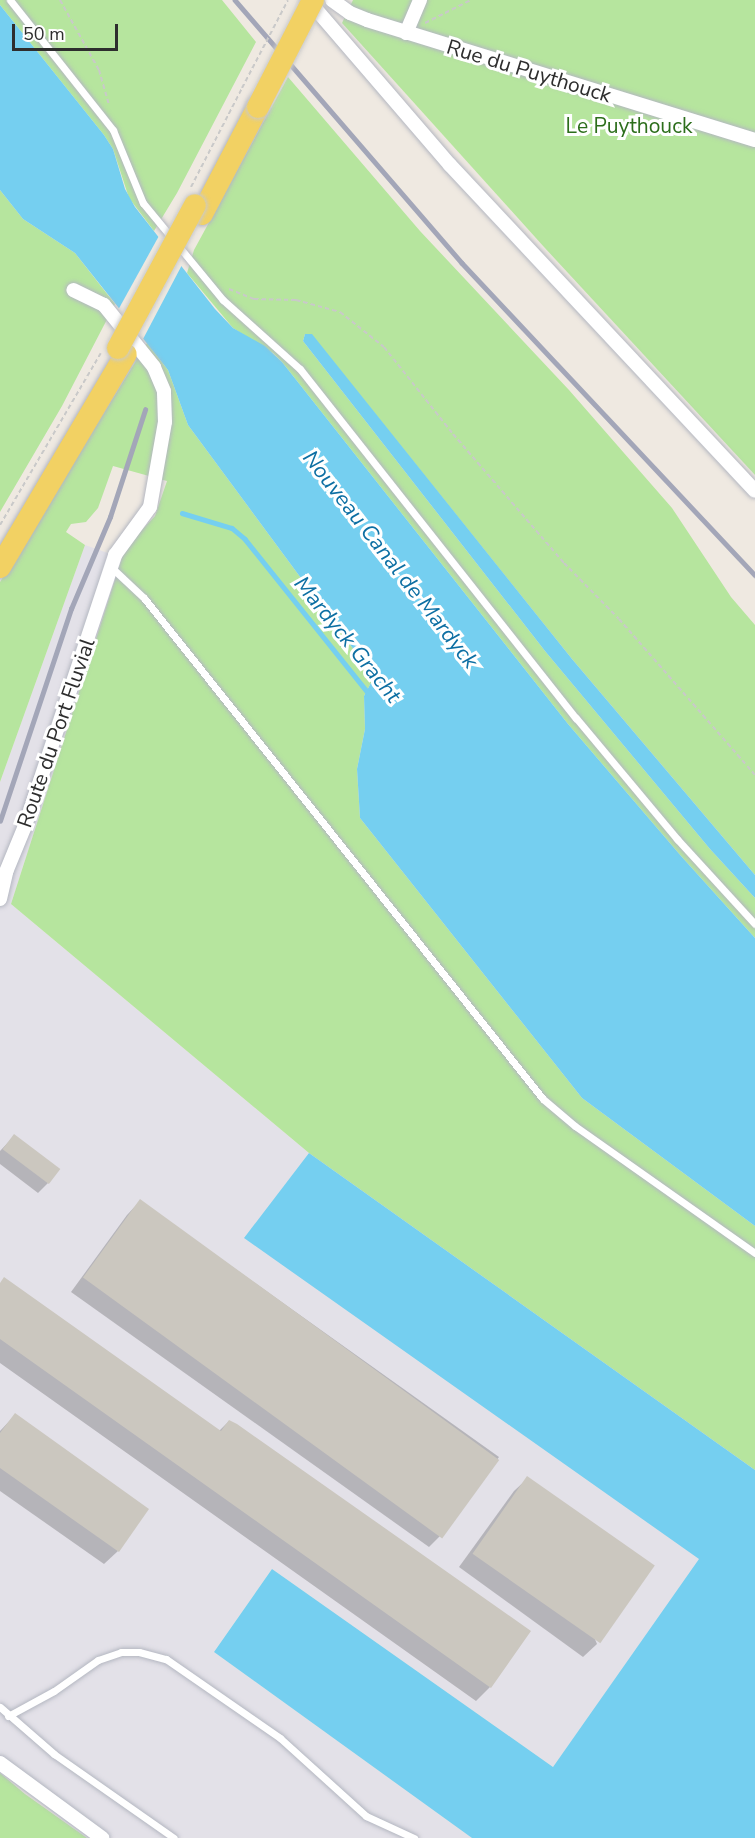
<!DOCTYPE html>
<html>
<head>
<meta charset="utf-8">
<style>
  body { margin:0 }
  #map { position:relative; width:755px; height:1838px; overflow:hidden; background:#efe9e1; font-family:"Nunito Sans",sans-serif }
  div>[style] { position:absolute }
  .industrial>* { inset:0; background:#e3e1e8 }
  .green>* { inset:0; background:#b6e59e }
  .water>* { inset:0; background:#75cff0 }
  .pier>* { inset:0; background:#efe9e1 }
  .shadow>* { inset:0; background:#0003 }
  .stream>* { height:4.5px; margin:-2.25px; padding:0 2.25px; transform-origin:2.25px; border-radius:2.25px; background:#75cff0 }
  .building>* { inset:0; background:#cbc7bf; transform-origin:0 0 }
  .path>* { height:2px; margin-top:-1px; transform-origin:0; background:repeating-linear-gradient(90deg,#c9c9c9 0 4.5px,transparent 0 7.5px) }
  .roads { filter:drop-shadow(0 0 2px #b4b7c1) drop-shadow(0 0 2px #b4b7c1) }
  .service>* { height:7px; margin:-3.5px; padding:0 3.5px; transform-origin:3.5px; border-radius:3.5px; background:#fff }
  .minor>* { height:14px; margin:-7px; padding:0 7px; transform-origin:7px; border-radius:7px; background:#fff }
  .primary>* { height:22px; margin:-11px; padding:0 11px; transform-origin:11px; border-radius:11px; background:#f2d163 }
  .rail>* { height:4.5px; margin:-2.25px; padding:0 2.25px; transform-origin:2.25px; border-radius:2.25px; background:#a3a6b8 }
  .path-bridge>* { height:2px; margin-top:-1px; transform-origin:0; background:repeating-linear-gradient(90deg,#c9c9c9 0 4.5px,transparent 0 7.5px) }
  .bridges { filter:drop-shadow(0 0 2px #c9c9c9) drop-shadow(0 0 2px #c9c9c9) }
  .primary-bridge>* { height:22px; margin:-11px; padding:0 11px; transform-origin:11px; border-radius:11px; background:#f2d163 }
  span { translate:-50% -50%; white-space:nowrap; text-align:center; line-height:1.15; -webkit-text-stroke:6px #fff; paint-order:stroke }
  .street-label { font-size:21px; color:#2e2e2e }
  .park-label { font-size:21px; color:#2c6e1b }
  .water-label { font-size:22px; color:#0d6fa3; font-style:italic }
  .scale { position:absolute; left:12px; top:24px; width:106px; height:27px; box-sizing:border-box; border:3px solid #2e2e2e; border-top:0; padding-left:8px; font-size:18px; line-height:21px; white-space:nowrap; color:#2e2e2e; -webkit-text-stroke:4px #fff; paint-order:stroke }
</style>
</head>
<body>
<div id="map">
  <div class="industrial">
    <i style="clip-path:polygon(85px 545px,122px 558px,11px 904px,309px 1153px,245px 1238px,700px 1559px,553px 1767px,272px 1569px,214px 1652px,472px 1838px,87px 1838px,0 1773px,0 782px)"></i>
  </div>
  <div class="green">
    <i style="clip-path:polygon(0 0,222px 0,256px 42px,177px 193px,154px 231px,129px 198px,113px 149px,104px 135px,0 5px)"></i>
    <i style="clip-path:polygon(353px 0,755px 0,755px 475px,544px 247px,342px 23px)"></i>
    <i style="clip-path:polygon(288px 77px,420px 231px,569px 390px,672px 508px,731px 597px,755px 625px,755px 875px,572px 659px,312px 335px,305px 334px,303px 341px,545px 651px,710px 849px,755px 898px,755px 938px,681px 856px,568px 724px,282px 362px,273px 353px,233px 328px,187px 273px,194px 250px)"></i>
    <i style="clip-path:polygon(0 190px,23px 219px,75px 253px,115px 304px,62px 406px,0 512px)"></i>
    <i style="clip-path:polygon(147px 343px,168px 370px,188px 425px,374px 677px,364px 696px,365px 729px,357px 769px,360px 818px,582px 1098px,755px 1226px,755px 1470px,309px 1153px,11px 904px,122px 558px,126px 547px,155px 516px,167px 481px,113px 466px,98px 508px,86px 522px,71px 524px,66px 532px,85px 545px,0 782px,0 582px)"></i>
    <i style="clip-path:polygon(0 1773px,25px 1794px,87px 1838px,0 1838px)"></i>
  </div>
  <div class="water">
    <i style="clip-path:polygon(0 5px,104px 135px,113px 149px,125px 189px,135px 207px,215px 309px,233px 328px,265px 346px,282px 362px,568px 724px,681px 856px,755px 938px,755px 1226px,582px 1098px,360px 818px,357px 769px,365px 729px,364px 696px,374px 677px,188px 425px,168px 370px,75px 253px,23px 219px,0 190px)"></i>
    <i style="clip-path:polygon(305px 334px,312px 334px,572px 659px,755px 875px,755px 898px,710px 849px,545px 651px,303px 341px)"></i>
    <i style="clip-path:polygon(309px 1153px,755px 1470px,755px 1838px,472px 1838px,214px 1652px,272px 1569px,553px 1767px,699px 1559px,244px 1238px)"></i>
  </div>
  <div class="pier">
    <i style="clip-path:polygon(160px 234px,183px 263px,142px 341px,117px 312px)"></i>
  </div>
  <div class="shadow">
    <i style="clip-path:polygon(14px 1136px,48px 1183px,38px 1193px,0 1164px,0 1151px)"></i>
    <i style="clip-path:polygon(140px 1201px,499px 1457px,443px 1533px,429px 1547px,71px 1292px,127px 1215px)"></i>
    <i style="clip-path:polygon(0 1283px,219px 1431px,229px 1421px,529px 1632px,490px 1687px,476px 1701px,0 1363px)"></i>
    <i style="clip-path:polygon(15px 1415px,118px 1551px,104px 1564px,0 1491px,0 1431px)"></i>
    <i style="clip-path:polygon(528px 1478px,597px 1644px,583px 1657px,459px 1567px,514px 1491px)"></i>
  </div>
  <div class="stream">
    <i style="left:182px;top:513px;width:52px;rotate:16.7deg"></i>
    <i style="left:232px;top:528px;width:17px;rotate:40deg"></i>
    <i style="left:245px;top:539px;width:198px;rotate:51.3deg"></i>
  </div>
  <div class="building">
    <i style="left:14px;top:1134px;width:58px;height:19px;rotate:37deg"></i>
    <i style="left:140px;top:1199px;width:444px;height:97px;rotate:36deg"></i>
    <i style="clip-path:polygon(4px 1277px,221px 1431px,229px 1420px,237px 1424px,531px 1631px,491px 1688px,0 1339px,0 1283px)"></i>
    <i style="clip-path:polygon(15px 1413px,149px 1509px,119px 1552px,0 1468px,0 1433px)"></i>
    <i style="left:527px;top:1476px;width:156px;height:95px;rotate:35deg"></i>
  </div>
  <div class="path">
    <i style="left:60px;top:0;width:80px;rotate:60.9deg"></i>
    <i style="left:99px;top:70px;width:37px;rotate:74deg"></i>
    <i style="left:425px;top:23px;width:51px;rotate:-26.6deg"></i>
    <i style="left:191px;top:187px;width:111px;rotate:-62.7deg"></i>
    <i style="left:229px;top:289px;width:27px;rotate:22deg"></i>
    <i style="left:254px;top:299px;width:42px;rotate:1.4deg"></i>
    <i style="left:296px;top:300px;width:46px;rotate:15.3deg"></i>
    <i style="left:340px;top:312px;width:56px;rotate:38.5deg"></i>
    <i style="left:384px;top:347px;width:111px;rotate:51.6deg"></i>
    <i style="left:453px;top:434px;width:170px;rotate:49.3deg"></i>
    <i style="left:564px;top:563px;width:78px;rotate:45.5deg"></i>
    <i style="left:619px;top:619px;width:207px;rotate:48.9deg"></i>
    <i style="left:0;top:525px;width:199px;rotate:-59.6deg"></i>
  </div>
  <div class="roads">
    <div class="service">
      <i style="left:10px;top:0;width:166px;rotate:51.6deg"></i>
      <i style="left:113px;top:130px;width:79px;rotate:67.7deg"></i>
      <i style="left:143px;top:203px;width:126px;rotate:50.5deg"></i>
      <i style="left:223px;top:300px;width:103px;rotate:41.9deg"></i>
      <i style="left:300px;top:369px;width:445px;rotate:51.7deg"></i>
      <i style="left:576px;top:718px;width:158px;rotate:50.1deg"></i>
      <i style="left:677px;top:839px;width:115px;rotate:47.5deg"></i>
      <i style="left:111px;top:567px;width:45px;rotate:43.2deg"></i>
      <i style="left:144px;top:598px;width:640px;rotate:51.47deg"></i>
      <i style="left:543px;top:1099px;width:42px;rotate:40.2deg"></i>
      <i style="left:575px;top:1126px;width:220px;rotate:35.2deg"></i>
      <i style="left:0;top:1707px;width:72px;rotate:41deg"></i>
      <i style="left:54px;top:1754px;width:146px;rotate:35deg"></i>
      <i style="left:8px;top:1716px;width:52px;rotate:-28.5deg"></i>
      <i style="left:54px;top:1691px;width:54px;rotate:-35.2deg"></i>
      <i style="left:98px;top:1660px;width:24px;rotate:-19deg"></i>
      <i style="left:121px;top:1652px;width:18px"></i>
      <i style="left:139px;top:1652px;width:28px;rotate:15deg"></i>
      <i style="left:166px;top:1659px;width:139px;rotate:34.7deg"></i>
      <i style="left:280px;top:1738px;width:116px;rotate:42.2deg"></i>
      <i style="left:366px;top:1816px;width:53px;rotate:24.6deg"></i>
    </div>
    <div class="minor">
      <i style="left:308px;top:0;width:218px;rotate:49.3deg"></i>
      <i style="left:450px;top:165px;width:446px;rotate:46.9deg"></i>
      <i style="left:332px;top:0;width:22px;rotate:36deg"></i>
      <i style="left:350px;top:13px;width:18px;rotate:22deg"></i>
      <i style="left:367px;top:20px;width:406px;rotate:17.2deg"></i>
      <i style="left:406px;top:33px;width:36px;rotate:-67deg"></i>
      <i style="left:0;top:899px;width:28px;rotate:-77deg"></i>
      <i style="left:6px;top:872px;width:50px;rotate:-67.6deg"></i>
      <i style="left:25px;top:826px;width:286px;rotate:-71.6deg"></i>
      <i style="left:115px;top:555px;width:59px;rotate:-53.9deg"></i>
      <i style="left:150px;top:507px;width:86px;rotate:-80deg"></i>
      <i style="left:165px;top:422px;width:31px;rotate:-92deg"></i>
      <i style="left:164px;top:391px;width:26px;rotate:-113deg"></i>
      <i style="left:154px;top:367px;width:80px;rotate:-128.9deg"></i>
      <i style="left:104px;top:305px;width:34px;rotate:-154deg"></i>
      <i style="left:0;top:1763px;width:127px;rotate:36.3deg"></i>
    </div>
    <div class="primary">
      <i style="left:202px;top:214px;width:121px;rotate:-62.4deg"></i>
      <i style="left:0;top:567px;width:247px;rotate:-59.4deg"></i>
    </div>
  </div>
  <div class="rail">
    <i style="left:235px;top:0;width:347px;rotate:49.2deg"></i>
    <i style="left:462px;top:263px;width:428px;rotate:46.8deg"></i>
    <i style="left:0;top:821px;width:224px;rotate:-71.5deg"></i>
    <i style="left:71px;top:609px;width:100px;rotate:-67deg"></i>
    <i style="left:110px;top:517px;width:113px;rotate:-71.9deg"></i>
  </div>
  <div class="path-bridge">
    <i style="left:242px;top:88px;width:99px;rotate:-62.4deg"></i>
  </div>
  <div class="bridges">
    <div class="primary-bridge">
      <i style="left:258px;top:107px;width:120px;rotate:-62.8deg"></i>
      <i style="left:118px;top:348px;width:162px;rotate:-61.7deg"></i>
    </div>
  </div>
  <div class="street-label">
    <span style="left:529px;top:71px;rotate:17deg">Rue du Puythouck</span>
    <span style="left:56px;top:733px;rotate:-71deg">Route du Port Fluvial</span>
  </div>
  <div class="park-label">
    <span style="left:629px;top:126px">Le Puythouck</span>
  </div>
  <div class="water-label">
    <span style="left:390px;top:560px;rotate:52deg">Nouveau Canal de Mardyck</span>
    <span style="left:347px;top:640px;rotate:51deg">Mardyck Gracht</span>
  </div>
  <div class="scale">50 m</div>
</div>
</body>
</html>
